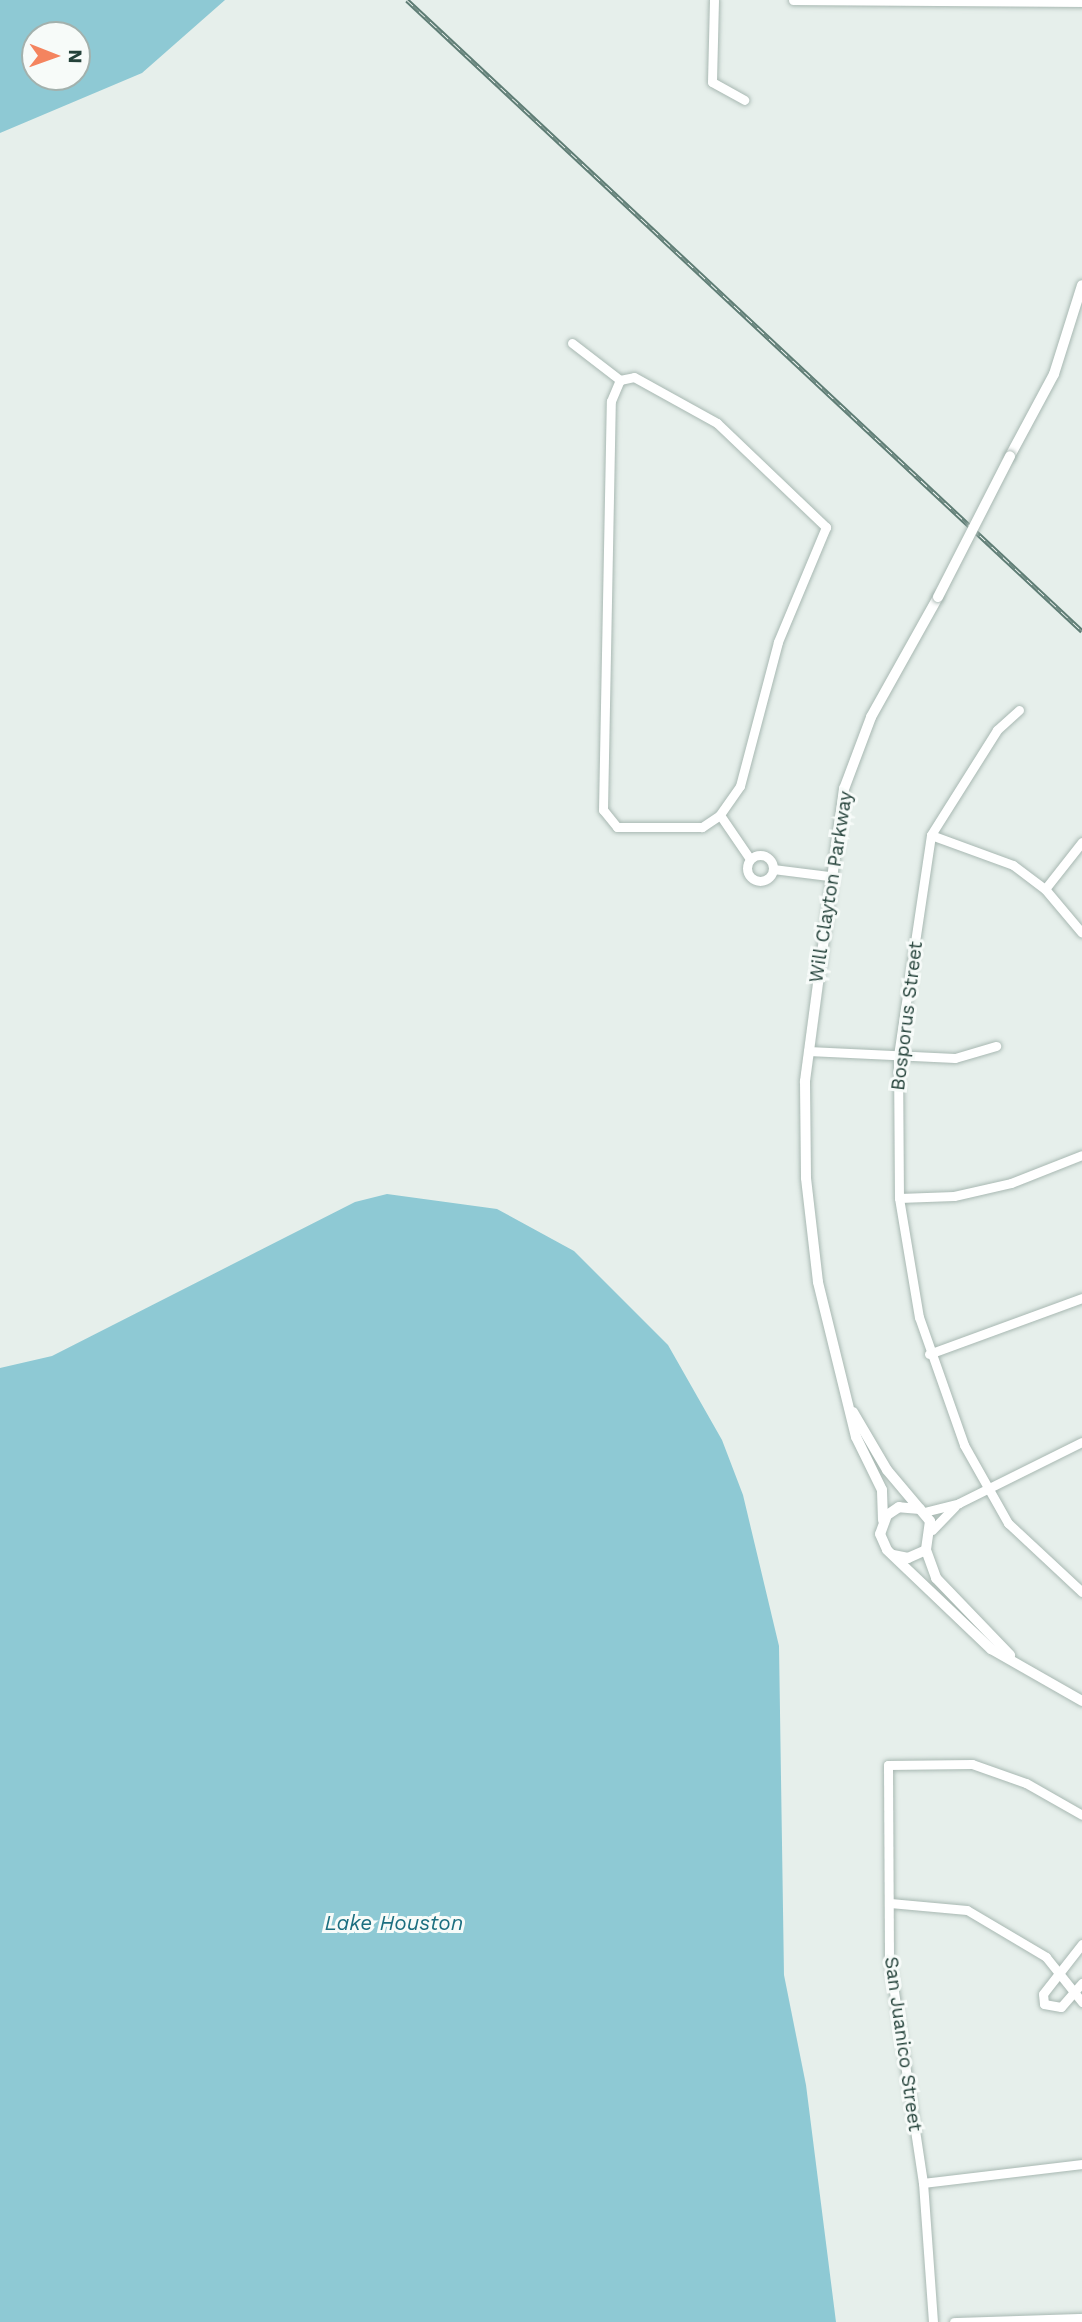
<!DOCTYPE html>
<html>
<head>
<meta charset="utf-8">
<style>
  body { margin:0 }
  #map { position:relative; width:1082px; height:2322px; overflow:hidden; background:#e6efeb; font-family:"Work Sans",sans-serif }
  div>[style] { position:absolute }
  .water>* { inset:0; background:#8ec9d4 }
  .roads { filter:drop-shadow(0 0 2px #a8b8b2) drop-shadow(0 0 2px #a8b8b2) }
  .minor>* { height:9px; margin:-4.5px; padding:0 4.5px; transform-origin:4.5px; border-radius:4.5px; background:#fff }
  .minor>.ring { margin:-4.5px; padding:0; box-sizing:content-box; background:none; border:9px solid #fff; border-radius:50% }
  .tertiary>* { height:10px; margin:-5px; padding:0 5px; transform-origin:5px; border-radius:5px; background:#fff }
  .rail>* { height:5px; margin-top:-2.5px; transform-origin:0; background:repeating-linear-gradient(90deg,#f7fbf9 0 8px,#5f7d75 0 16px); box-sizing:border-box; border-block:2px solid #5f7d75 }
  .bridges { filter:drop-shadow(0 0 2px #a8b8b2) drop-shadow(0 0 2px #a8b8b2) }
  .tertiary-bridge>* { height:10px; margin:-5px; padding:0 5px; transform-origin:5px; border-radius:5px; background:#fff }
  span { translate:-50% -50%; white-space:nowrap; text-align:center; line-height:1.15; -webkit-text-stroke:6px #f7fbf9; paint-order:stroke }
  .street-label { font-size:19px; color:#24423a }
  .water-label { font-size:21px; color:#1c6f80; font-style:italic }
  .north { position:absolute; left:21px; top:21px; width:70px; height:70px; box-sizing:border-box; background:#f7fbf9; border:2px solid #a3b1ad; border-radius:50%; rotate:91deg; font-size:19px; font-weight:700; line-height:28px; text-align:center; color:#24423a }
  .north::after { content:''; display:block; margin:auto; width:24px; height:32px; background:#f4845f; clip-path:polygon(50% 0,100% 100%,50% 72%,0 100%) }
</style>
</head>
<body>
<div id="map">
  <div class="water">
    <i style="clip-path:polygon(evenodd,0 0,225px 0,142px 73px,0 133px,0 0,77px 35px,77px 77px,35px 77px,35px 35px,77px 35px)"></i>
    <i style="clip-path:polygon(387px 1194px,497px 1209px,574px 1251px,668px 1345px,722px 1440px,743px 1495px,779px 1646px,784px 1975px,806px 2085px,836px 2322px,0 2322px,0 1368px,52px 1356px,355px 1202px)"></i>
  </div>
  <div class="roads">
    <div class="minor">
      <i style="left:714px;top:0;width:82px;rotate:91.4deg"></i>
      <i style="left:712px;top:82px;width:37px;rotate:29deg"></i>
      <i style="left:793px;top:0;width:289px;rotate:0.4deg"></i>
      <i style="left:572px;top:343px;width:61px;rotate:37.6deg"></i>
      <i style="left:634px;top:377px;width:95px;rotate:29deg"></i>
      <i style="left:717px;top:423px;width:151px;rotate:43.7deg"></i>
      <i style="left:826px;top:527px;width:125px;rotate:112.7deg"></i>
      <i style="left:778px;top:642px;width:149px;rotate:104.8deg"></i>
      <i style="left:740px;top:786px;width:35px;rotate:125deg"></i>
      <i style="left:720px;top:815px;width:22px;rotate:146deg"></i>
      <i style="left:702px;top:827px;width:85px;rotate:180deg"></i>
      <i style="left:617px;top:827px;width:22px;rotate:-129deg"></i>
      <i style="left:603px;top:810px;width:409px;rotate:-88.9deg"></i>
      <i style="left:611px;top:401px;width:23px;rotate:-67deg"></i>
      <i style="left:620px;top:380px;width:14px;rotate:-12deg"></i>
      <i style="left:1019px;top:710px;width:30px;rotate:138deg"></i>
      <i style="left:997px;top:730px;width:124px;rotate:122.2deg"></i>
      <i style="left:931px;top:835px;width:224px;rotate:98.5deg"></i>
      <i style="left:898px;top:1057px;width:141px;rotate:89.6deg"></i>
      <i style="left:899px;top:1198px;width:121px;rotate:80.5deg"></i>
      <i style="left:919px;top:1317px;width:136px;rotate:70.6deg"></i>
      <i style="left:964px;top:1445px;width:90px;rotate:60.6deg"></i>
      <i style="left:1008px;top:1523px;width:101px;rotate:43deg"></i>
      <i style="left:720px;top:815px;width:53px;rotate:55.7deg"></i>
      <i style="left:931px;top:835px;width:87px;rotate:20.1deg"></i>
      <i style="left:1013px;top:865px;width:40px;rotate:37deg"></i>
      <i style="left:1045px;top:889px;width:57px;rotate:49.9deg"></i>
      <i class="ring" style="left:747px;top:855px;width:17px;height:17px"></i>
      <i style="left:773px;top:869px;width:56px;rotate:7.1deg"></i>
      <i style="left:1045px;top:889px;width:60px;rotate:-51.8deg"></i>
      <i style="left:808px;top:1051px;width:147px;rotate:2.7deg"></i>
      <i style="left:955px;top:1058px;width:43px;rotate:-16.3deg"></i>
      <i style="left:899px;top:1198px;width:55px;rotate:-2.1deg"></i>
      <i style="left:954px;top:1196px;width:58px;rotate:-12.8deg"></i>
      <i style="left:1011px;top:1183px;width:76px;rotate:-21.5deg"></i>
      <i style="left:929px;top:1354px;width:163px;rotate:-20.1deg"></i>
      <i style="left:924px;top:1512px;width:36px;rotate:-14deg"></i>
      <i style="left:959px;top:1503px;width:137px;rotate:-26.4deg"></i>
      <i style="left:932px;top:1530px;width:33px;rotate:-46deg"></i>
      <i style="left:890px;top:1903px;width:77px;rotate:5.2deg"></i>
      <i style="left:967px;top:1910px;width:92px;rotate:30.7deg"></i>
      <i style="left:1046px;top:1957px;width:58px;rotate:51.3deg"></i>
      <i style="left:1082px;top:1944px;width:63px;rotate:128deg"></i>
      <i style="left:1043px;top:1994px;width:10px;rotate:84deg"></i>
      <i style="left:1044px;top:2004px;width:17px;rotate:10deg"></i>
      <i style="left:1061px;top:2007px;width:32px;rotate:-49deg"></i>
      <i style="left:923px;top:2183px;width:160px;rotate:-6.8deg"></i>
      <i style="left:933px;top:2322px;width:139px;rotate:-94.1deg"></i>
      <i style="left:923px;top:2183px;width:228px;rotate:-98.6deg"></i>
      <i style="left:889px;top:1958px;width:193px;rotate:-90.3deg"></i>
      <i style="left:888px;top:1765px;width:84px;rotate:-0.7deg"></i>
      <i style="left:972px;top:1764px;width:57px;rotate:19.4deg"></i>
      <i style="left:1026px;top:1783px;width:64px;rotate:29.7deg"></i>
      <i style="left:954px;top:2322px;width:128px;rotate:-1.8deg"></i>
    </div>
    <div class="tertiary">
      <i style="left:1010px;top:456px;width:93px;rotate:-61.8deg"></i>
      <i style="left:1054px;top:374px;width:93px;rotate:-72.5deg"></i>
      <i style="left:853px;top:1412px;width:67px;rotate:59.6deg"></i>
      <i style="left:887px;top:1470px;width:67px;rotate:49.9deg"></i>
      <i style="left:930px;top:1521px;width:29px;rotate:98deg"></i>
      <i style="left:926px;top:1550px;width:20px;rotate:156deg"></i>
      <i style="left:908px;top:1558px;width:14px;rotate:-168deg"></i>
      <i style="left:920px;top:1509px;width:21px;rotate:-175deg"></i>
      <i style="left:899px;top:1507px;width:14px;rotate:146deg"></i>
      <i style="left:887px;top:1515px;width:20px;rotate:110deg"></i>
      <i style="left:880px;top:1534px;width:17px;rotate:66deg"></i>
      <i style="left:887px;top:1550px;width:144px;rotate:43.6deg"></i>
      <i style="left:991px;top:1649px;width:105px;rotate:29.7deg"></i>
      <i style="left:883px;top:1520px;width:30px;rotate:-92deg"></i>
      <i style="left:882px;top:1490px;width:59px;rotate:-116.1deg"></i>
      <i style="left:856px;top:1437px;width:160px;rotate:-103.8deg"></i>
      <i style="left:818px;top:1282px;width:105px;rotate:-96.6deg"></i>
      <i style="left:806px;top:1178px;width:97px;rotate:-90.6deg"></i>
      <i style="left:805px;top:1081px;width:295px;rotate:-82.4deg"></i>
      <i style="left:844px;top:789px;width:77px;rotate:-69.4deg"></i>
      <i style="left:871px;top:717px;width:137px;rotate:-60.8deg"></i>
      <i style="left:926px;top:1550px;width:30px;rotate:70deg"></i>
      <i style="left:936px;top:1578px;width:107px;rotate:46.1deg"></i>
    </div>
  </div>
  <div class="rail">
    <i style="left:407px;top:0;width:924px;rotate:43.07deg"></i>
  </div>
  <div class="bridges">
    <div class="tertiary-bridge">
      <i style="left:938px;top:597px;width:158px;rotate:-62.9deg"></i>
    </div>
  </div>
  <div class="street-label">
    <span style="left:831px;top:887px;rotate:-81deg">Will Clayton Parkway</span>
    <span style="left:907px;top:1016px;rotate:-83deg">Bosporus Street</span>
    <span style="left:903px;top:2044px;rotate:82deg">San Juanico Street</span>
  </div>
  <div class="water-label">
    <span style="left:394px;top:1923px">Lake Houston</span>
  </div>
  <div class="north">N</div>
</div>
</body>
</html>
